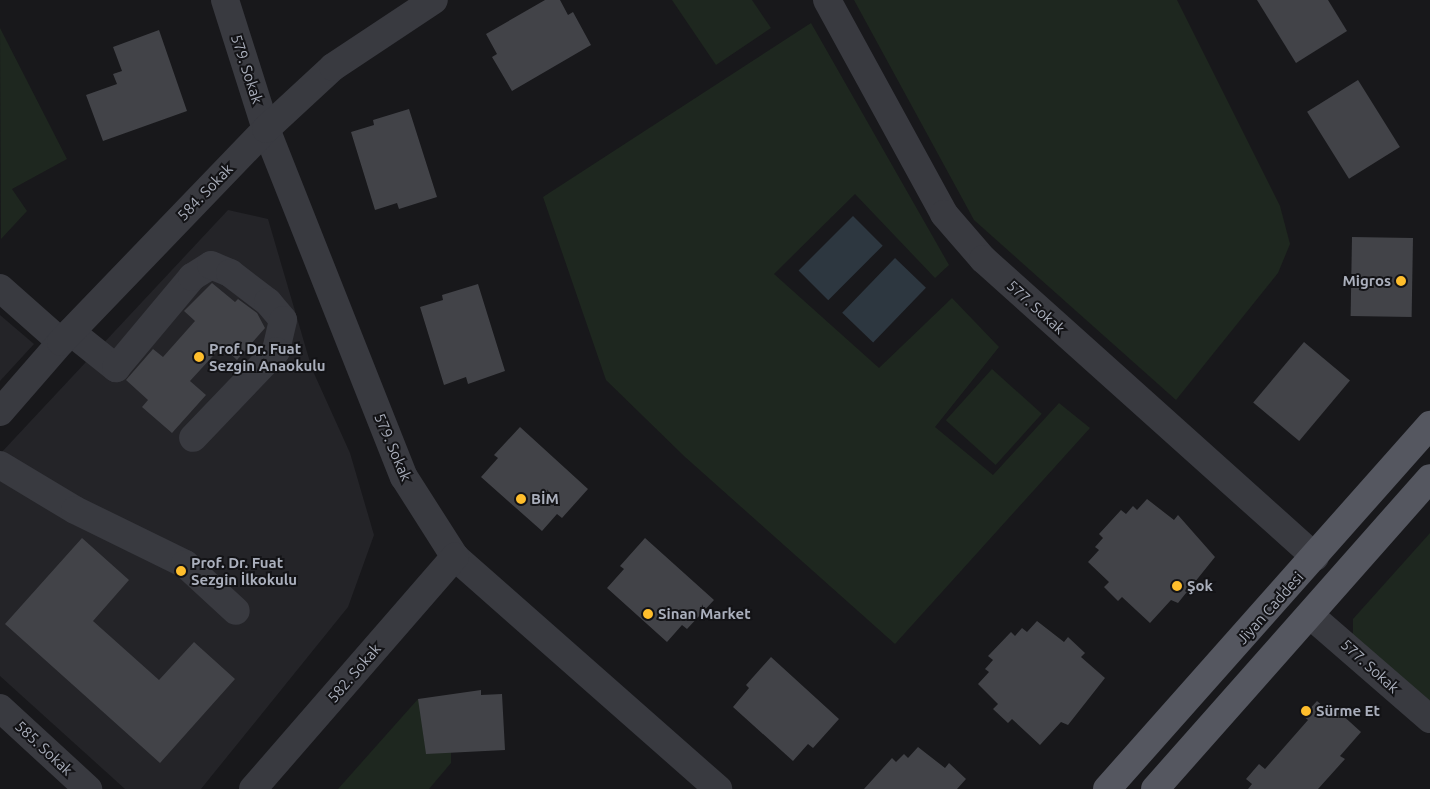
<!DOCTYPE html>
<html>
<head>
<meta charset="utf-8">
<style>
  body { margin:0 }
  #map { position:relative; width:1430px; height:789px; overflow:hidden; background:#18181b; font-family:Ubuntu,sans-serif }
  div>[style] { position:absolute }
  .built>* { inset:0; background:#242428 }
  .green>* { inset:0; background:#1e271f; transform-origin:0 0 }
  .water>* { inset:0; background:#2d3740; transform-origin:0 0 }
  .building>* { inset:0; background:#424348; transform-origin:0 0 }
  .minor>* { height:28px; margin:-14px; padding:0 14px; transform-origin:14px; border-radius:14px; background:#393a40 }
  .major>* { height:28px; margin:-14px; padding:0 14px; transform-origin:14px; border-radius:14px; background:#555760 }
  .dots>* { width:14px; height:14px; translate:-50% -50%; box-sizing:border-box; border:2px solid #131316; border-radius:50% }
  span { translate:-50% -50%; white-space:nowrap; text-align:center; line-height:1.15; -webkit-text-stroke:4px #131316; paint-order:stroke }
  .street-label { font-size:15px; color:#aaafbc }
  .poi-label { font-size:15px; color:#aaafbc; font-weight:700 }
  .right { translate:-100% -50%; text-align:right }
  .left { translate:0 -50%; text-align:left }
</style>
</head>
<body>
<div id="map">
  <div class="built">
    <i style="clip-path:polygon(228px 210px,268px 219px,312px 369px,350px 453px,374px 535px,348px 607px,201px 789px,125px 789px,0 676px,0 454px)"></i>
    <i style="clip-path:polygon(0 315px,34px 344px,0 381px)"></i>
  </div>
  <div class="green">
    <i style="clip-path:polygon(672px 0,752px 0,771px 28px,716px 65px)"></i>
    <i style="clip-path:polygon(854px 0,1177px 0,1280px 206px,1290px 244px,1278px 273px,1176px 400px,974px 220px)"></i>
    <i style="clip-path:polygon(811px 23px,949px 265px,935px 278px,855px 194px,774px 274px,879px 368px,952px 298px,999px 347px,935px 427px,993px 475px,1059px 403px,1090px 428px,895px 644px,684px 456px,606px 380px,543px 197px)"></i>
    <i style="clip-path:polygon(0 28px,67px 159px,12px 189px,27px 211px,1px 239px)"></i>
    <i style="left:992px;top:369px;width:67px;height:69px;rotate:42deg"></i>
    <i style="clip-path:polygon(1430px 533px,1430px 701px,1353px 638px,1353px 619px)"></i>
    <i style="clip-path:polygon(418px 699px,451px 752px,451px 763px,429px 789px,338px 789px)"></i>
  </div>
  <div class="water">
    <i style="left:853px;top:216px;width:42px;height:77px;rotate:45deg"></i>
    <i style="left:895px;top:258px;width:43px;height:76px;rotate:44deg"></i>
  </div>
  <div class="building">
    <i style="clip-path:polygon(545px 0,560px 0,568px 15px,573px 12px,591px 45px,512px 91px,492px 57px,497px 54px,486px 34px)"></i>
    <i style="clip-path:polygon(1257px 0,1328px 0,1347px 31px,1296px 63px)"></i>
    <i style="clip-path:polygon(159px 30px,187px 111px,103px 141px,86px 95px,117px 84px,113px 74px,122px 71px,113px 47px)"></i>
    <i style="left:1358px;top:80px;width:79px;height:60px;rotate:58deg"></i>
    <i style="clip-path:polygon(409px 109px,437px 197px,399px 209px,397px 203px,375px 210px,351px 132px,374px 125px,373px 120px)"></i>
    <i style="left:1352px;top:237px;width:61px;height:79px;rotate:1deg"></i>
    <i style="clip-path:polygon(212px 283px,235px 302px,238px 299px,257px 313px,265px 328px,237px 360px,222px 346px,190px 381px,206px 395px,172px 433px,142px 407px,148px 400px,126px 380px,153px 349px,163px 357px,195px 321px,184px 311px)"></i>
    <i style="clip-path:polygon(478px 284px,505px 371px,468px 384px,466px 377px,444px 385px,420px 307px,443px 300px,442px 295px)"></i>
    <i style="left:1304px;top:342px;width:60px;height:79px;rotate:40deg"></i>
    <i style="clip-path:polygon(520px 427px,588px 489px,562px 518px,557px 514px,542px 531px,481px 477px,498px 458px,494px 455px)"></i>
    <i style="clip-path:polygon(1147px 499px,1174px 520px,1178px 515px,1215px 557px,1178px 603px,1171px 600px,1150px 623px,1122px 597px,1118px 601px,1104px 587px,1109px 582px,1088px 562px,1099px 550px,1095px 547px,1103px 538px,1099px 534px,1121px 510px,1126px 514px,1133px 506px,1137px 510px)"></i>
    <i style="clip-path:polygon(82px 538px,129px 580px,93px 621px,159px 680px,194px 642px,235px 679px,160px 763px,5px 624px)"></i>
    <i style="clip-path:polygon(645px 538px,714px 600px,687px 629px,682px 625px,667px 642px,607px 588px,624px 569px,620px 566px)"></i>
    <i style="clip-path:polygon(1037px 621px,1064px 642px,1068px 637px,1085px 653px,1081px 657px,1105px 678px,1068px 725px,1061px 722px,1040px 745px,1012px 719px,1008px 723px,993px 709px,998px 704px,978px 684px,989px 672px,985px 669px,993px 660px,988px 656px,1011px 632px,1015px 636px,1022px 628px,1027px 632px)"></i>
    <i style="clip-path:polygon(771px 657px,839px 719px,813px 748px,808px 744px,793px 761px,733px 707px,749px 688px,746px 685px)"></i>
    <i style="clip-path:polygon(481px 690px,481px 695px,502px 694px,505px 750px,426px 754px,418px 699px)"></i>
    <i style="clip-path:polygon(1317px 701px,1335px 717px,1339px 712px,1361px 732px,1340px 756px,1345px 759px,1318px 789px,1248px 789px,1252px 784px,1246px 779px,1259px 764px,1265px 769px,1308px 720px,1303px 716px)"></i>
    <i style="clip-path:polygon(918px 747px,945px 768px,949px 763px,966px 779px,957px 789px,864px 789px,892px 758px,896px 762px,904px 754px,908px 758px)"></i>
  </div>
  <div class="minor">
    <i style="left:225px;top:0;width:135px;rotate:72.4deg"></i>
    <i style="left:266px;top:129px;width:374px;rotate:68.4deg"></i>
    <i style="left:404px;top:477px;width:95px;rotate:57.5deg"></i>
    <i style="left:455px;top:557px;width:351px;rotate:41.4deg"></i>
    <i style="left:827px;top:0;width:244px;rotate:61.3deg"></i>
    <i style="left:944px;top:214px;width:60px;rotate:49.1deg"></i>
    <i style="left:983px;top:259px;width:446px;rotate:41.9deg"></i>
    <i style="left:0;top:288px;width:81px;rotate:41.5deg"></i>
    <i style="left:71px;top:332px;width:58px;rotate:38.7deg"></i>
    <i style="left:116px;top:368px;width:119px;rotate:-50.1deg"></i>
    <i style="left:192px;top:277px;width:22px;rotate:-32deg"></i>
    <i style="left:211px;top:265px;width:21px;rotate:23deg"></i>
    <i style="left:230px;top:273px;width:48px;rotate:37.3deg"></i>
    <i style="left:268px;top:302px;width:23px;rotate:50deg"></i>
    <i style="left:283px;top:320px;width:32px;rotate:103deg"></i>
    <i style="left:276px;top:351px;width:120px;rotate:133.7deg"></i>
    <i style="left:0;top:412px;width:93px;rotate:-48.9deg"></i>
    <i style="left:61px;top:342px;width:296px;rotate:-46.1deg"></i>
    <i style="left:266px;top:129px;width:91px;rotate:-42.8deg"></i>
    <i style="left:333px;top:67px;width:121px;rotate:-33.6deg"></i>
    <i style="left:0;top:465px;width:87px;rotate:31deg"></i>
    <i style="left:75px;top:510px;width:123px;rotate:26.1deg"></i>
    <i style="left:185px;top:564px;width:69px;rotate:42.7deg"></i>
    <i style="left:1310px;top:615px;width:159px;rotate:40.9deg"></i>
    <i style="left:0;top:708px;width:120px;rotate:42.6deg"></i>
    <i style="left:253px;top:789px;width:308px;rotate:-49deg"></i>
  </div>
  <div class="major">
    <i style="left:1107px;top:789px;width:487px;rotate:-48.4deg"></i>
    <i style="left:1155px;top:789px;width:415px;rotate:-48.5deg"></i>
  </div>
  <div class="dots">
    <i style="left:1401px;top:281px;background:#ffbe2c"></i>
    <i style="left:199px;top:357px;background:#ffbe2c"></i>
    <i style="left:521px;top:499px;background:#ffbe2c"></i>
    <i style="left:181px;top:571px;background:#ffbe2c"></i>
    <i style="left:1177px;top:586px;background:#ffbe2c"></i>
    <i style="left:648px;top:614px;background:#ffbe2c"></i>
    <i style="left:1306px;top:711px;background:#ffbe2c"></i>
  </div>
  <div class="street-label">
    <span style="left:247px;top:69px;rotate:72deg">579. Sokak</span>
    <span style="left:205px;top:192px;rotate:-46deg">584. Sokak</span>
    <span style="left:1036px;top:307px;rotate:42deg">577. Sokak</span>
    <span style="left:393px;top:447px;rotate:67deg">579. Sokak</span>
    <span style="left:1270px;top:608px;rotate:-48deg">Jiyan Caddesi</span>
    <span style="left:1370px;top:666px;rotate:42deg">577. Sokak</span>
    <span style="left:354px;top:673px;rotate:-49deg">582. Sokak</span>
    <span style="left:44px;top:748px;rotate:43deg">585. Sokak</span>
  </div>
  <div class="poi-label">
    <span class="right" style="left:1391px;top:281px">Migros</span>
    <span class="left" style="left:209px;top:357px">Prof. Dr. Fuat<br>Sezgin Anaokulu</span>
    <span class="left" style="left:531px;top:499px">BİM</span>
    <span class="left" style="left:191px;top:571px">Prof. Dr. Fuat<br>Sezgin İlkokulu</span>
    <span class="left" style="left:1187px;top:586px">Şok</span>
    <span class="left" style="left:658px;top:614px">Sinan Market</span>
    <span class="left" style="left:1316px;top:711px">Sürme Et</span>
  </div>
</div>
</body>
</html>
